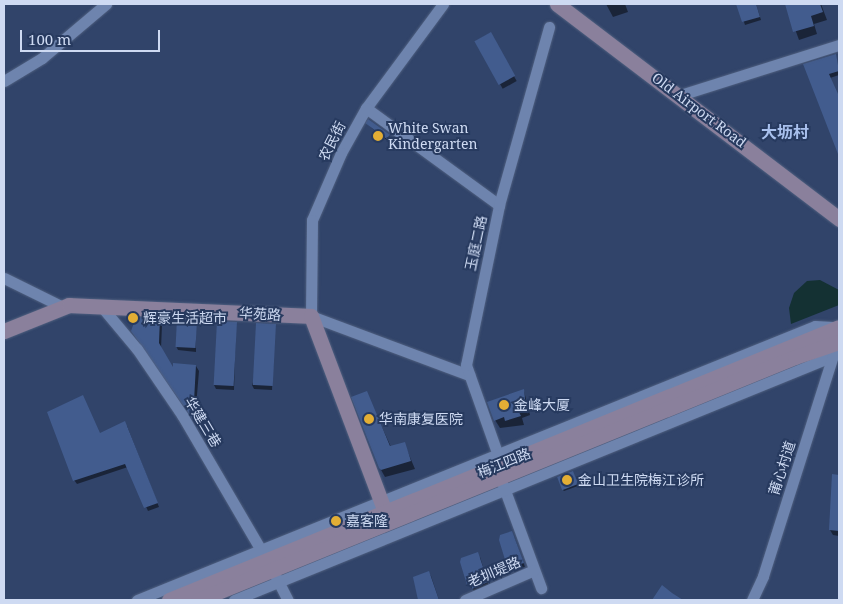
<!DOCTYPE html>
<html>
<head>
<meta charset="utf-8">
<style>
  body { margin:0 }
  #map { position:relative; width:843px; height:604px; overflow:hidden; background:#31446a; font-family:"Noto Serif","Noto Sans SC",serif }
  div>[style] { position:absolute }
  .water>* { inset:0; background:#143133 }
  .shadow>* { inset:0; background:#0007; transform-origin:0 0 }
  .building>* { inset:0; background:#425c8e; transform-origin:0 0 }
  .roads { filter:drop-shadow(0 0 1px #4f5f7f) drop-shadow(0 0 1px #4f5f7f) }
  .street>* { height:11px; margin:-5.5px; padding:0 5.5px; transform-origin:5.5px; border-radius:5.5px; background:#6e84ae }
  .secondary>* { height:15px; margin:-7.5px; padding:0 7.5px; transform-origin:7.5px; border-radius:7.5px; background:#8a809c }
  .dots>* { width:14px; height:14px; translate:-50% -50%; box-sizing:border-box; border:2px solid #273a5f; border-radius:50% }
  span { translate:-50% -50%; white-space:nowrap; text-align:center; line-height:1.15; -webkit-text-stroke:4px #273a5f; paint-order:stroke }
  .street-label { font-size:14px; color:#cedaf2 }
  .poi-label { font-size:14px; color:#cedaf2 }
  .left { translate:0 -50%; text-align:left }
  .quarter-label { font-size:16px; color:#a8c0ed; font-weight:700 }
  .frame { position:absolute; inset:0; border:5px solid #cedaf2; pointer-events:none }
  .scale { position:absolute; left:20px; top:30px; width:140px; height:22px; box-sizing:border-box; border:2px solid #cedaf2; border-top:0; padding-left:6px; font-size:15px; line-height:18px; white-space:nowrap; color:#cedaf2; -webkit-text-stroke:4px #273a5f; paint-order:stroke }
</style>
</head>
<body>
<div id="map">
  <div class="water">
    <i style="clip-path:polygon(820px 280px,839px 290px,839px 305px,791px 324px,789px 308px,794px 293px,807px 281px)"></i>
  </div>
  <div class="shadow">
    <i style="clip-path:polygon(606px 4px,625px 4px,628px 12px,613px 17px)"></i>
    <i style="clip-path:polygon(738px 4px,756px 4px,761px 20px,745px 25px)"></i>
    <i style="clip-path:polygon(786px 4px,821px 4px,827px 20px,814px 24px,817px 34px,799px 40px)"></i>
    <i style="left:490px;top:33px;width:55px;height:16px;rotate:61deg"></i>
    <i style="clip-path:polygon(835px 56px,839px 75px,830px 78px,839px 97px,839px 155px,805px 65px)"></i>
    <i style="clip-path:polygon(367px 124px,389px 136px,390px 138px,388px 141px)"></i>
    <i style="clip-path:polygon(159px 320px,162px 325px,161px 349px,174px 371px,196px 366px,199px 371px,196px 407px,203px 420px,198px 425px,136px 336px)"></i>
    <i style="clip-path:polygon(196px 321px,196px 352px,178px 350px,176px 346px)"></i>
    <i style="clip-path:polygon(236px 323px,234px 390px,216px 389px,214px 385px)"></i>
    <i style="clip-path:polygon(275px 325px,272px 390px,254px 389px,252px 385px)"></i>
    <i style="clip-path:polygon(524px 391px,530px 415px,522px 418px,524px 425px,500px 428px,495px 420px)"></i>
    <i style="clip-path:polygon(366px 392px,391px 447px,404px 443px,415px 469px,385px 477px,380px 468px)"></i>
    <i style="clip-path:polygon(127px 426px,159px 507px,148px 511px,128px 467px,77px 484px,74px 480px,100px 434px)"></i>
    <i style="clip-path:polygon(574px 475px,578px 486px,564px 491px,562px 489px)"></i>
    <i style="clip-path:polygon(833px 476px,839px 476px,839px 536px,833px 535px,830px 530px)"></i>
    <i style="clip-path:polygon(514px 537px,525px 567px,514px 570px,508px 564px,515px 561px)"></i>
    <i style="clip-path:polygon(480px 557px,489px 586px,475px 592px,469px 585px)"></i>
    <i style="clip-path:polygon(429px 573px,431px 576px,439px 600px,419px 600px,414px 578px)"></i>
  </div>
  <div class="building">
    <i style="clip-path:polygon(736px 4px,756px 4px,760px 17px,742px 22px)"></i>
    <i style="clip-path:polygon(785px 4px,820px 4px,823px 12px,811px 16px,814px 26px,793px 32px)"></i>
    <i style="left:491px;top:32px;width:50px;height:19px;rotate:61deg"></i>
    <i style="clip-path:polygon(836px 54px,839px 71px,829px 74px,839px 96px,838px 154px,803px 64px)"></i>
    <i style="left:368px;top:119px;width:27px;height:5px;rotate:36deg"></i>
    <i style="clip-path:polygon(136px 317px,160px 318px,159px 343px,173px 367px,173px 363px,196px 365px,194px 401px,201px 414px,194px 421px,131px 331px)"></i>
    <i style="left:177px;top:319px;width:20px;height:28px;rotate:3deg"></i>
    <i style="left:217px;top:321px;width:20px;height:64px;rotate:3deg"></i>
    <i style="left:256px;top:323px;width:20px;height:62px;rotate:3deg"></i>
    <i style="clip-path:polygon(524px 389px,526px 407px,518px 410px,521px 416px,505px 421px,504px 417px,494px 421px,487px 402px)"></i>
    <i style="clip-path:polygon(367px 391px,390px 446px,405px 442px,411px 461px,381px 470px,379px 468px,351px 397px)"></i>
    <i style="clip-path:polygon(83px 395px,100px 433px,125px 421px,158px 503px,144px 508px,125px 464px,73px 481px,47px 412px)"></i>
    <i style="left:573px;top:471px;width:14px;height:17px;rotate:69deg"></i>
    <i style="clip-path:polygon(832px 474px,839px 475px,839px 531px,829px 530px)"></i>
    <i style="clip-path:polygon(512px 531px,524px 563px,511px 567px,509px 562px,506px 563px,499px 540px,500px 535px)"></i>
    <i style="clip-path:polygon(478px 552px,488px 582px,472px 589px,471px 584px,467px 585px,460px 562px,461px 558px)"></i>
    <i style="clip-path:polygon(429px 571px,439px 600px,418px 600px,413px 577px)"></i>
    <i style="clip-path:polygon(662px 585px,672px 593px,683px 600px,652px 600px)"></i>
  </div>
  <div class="roads">
    <div class="street">
      <i style="left:443px;top:4px;width:129px;rotate:126.5deg"></i>
      <i style="left:366px;top:108px;width:51px;rotate:119.1deg"></i>
      <i style="left:341px;top:153px;width:73px;rotate:113.4deg"></i>
      <i style="left:312px;top:220px;width:96px;rotate:90.6deg"></i>
      <i style="left:311px;top:316px;width:169px;rotate:20.5deg"></i>
      <i style="left:4px;top:81px;width:44px;rotate:-31.2deg"></i>
      <i style="left:42px;top:58px;width:84px;rotate:-40.2deg"></i>
      <i style="left:680px;top:95px;width:167px;rotate:-17.5deg"></i>
      <i style="left:366px;top:108px;width:165px;rotate:36.1deg"></i>
      <i style="left:4px;top:278px;width:66px;rotate:26.2deg"></i>
      <i style="left:101px;top:306px;width:56px;rotate:50.1deg"></i>
      <i style="left:137px;top:349px;width:80px;rotate:55.7deg"></i>
      <i style="left:182px;top:415px;width:164px;rotate:59.7deg"></i>
      <i style="left:500px;top:461px;width:102px;rotate:-109.5deg"></i>
      <i style="left:466px;top:365px;width:163px;rotate:-78.3deg"></i>
      <i style="left:499px;top:205px;width:185px;rotate:-74.3deg"></i>
      <i style="left:503px;top:485px;width:110px;rotate:69.7deg"></i>
      <i style="left:275px;top:575px;width:28px;rotate:63deg"></i>
      <i style="left:137px;top:600px;width:731px;rotate:-22.01deg"></i>
      <i style="left:815px;top:326px;width:22px;rotate:3deg"></i>
      <i style="left:234px;top:600px;width:647px;rotate:-22.16deg"></i>
      <i style="left:465px;top:600px;width:75px;rotate:-23.5deg"></i>
      <i style="left:752px;top:600px;width:26px;rotate:-65deg"></i>
      <i style="left:763px;top:576px;width:235px;rotate:-72.4deg"></i>
    </div>
    <div class="secondary">
      <i style="left:557px;top:4px;width:355px;rotate:37.3deg"></i>
      <i style="left:4px;top:331px;width:70px;rotate:-21.8deg"></i>
      <i style="left:69px;top:305px;width:242px;rotate:2.6deg"></i>
      <i style="left:311px;top:316px;width:210px;rotate:69.3deg"></i>
      <i style="left:169px;top:600px;width:723px;rotate:-22.17deg"></i>
      <i style="left:198px;top:600px;width:645px;rotate:-22.15deg"></i>
      <i style="left:795px;top:357px;width:46px;rotate:-18.8deg"></i>
    </div>
  </div>
  <div class="dots">
    <i style="left:378px;top:136px;background:#e3ae35"></i>
    <i style="left:133px;top:318px;background:#e3ae35"></i>
    <i style="left:504px;top:405px;background:#e3ae35"></i>
    <i style="left:369px;top:419px;background:#e3ae35"></i>
    <i style="left:567px;top:480px;background:#e3ae35"></i>
    <i style="left:336px;top:521px;background:#e3ae35"></i>
  </div>
  <div class="street-label">
    <span style="left:699px;top:110px;rotate:37deg">Old Airport Road</span>
    <span style="left:332px;top:141px;rotate:-63deg">农民街</span>
    <span style="left:476px;top:243px;rotate:-78deg">玉庭二路</span>
    <span style="left:260px;top:314px;rotate:3deg">华苑路</span>
    <span style="left:203px;top:422px;rotate:59deg">华建三巷</span>
    <span style="left:504px;top:463px;rotate:-22deg">梅江四路</span>
    <span style="left:782px;top:468px;rotate:-72deg">莆心村道</span>
    <span style="left:494px;top:572px;rotate:-23deg">老圳堤路</span>
  </div>
  <div class="poi-label">
    <span class="left" style="left:388px;top:136px">White Swan<br>Kindergarten</span>
    <span class="left" style="left:143px;top:318px">辉豪生活超市</span>
    <span class="left" style="left:514px;top:405px">金峰大厦</span>
    <span class="left" style="left:379px;top:419px">华南康复医院</span>
    <span class="left" style="left:578px;top:480px">金山卫生院梅江诊所</span>
    <span class="left" style="left:346px;top:521px">嘉客隆</span>
  </div>
  <div class="quarter-label">
    <span style="left:785px;top:132px">大坜村</span>
  </div>
  <div class="frame"></div>
  <div class="scale">100 m</div>
</div>
</body>
</html>
